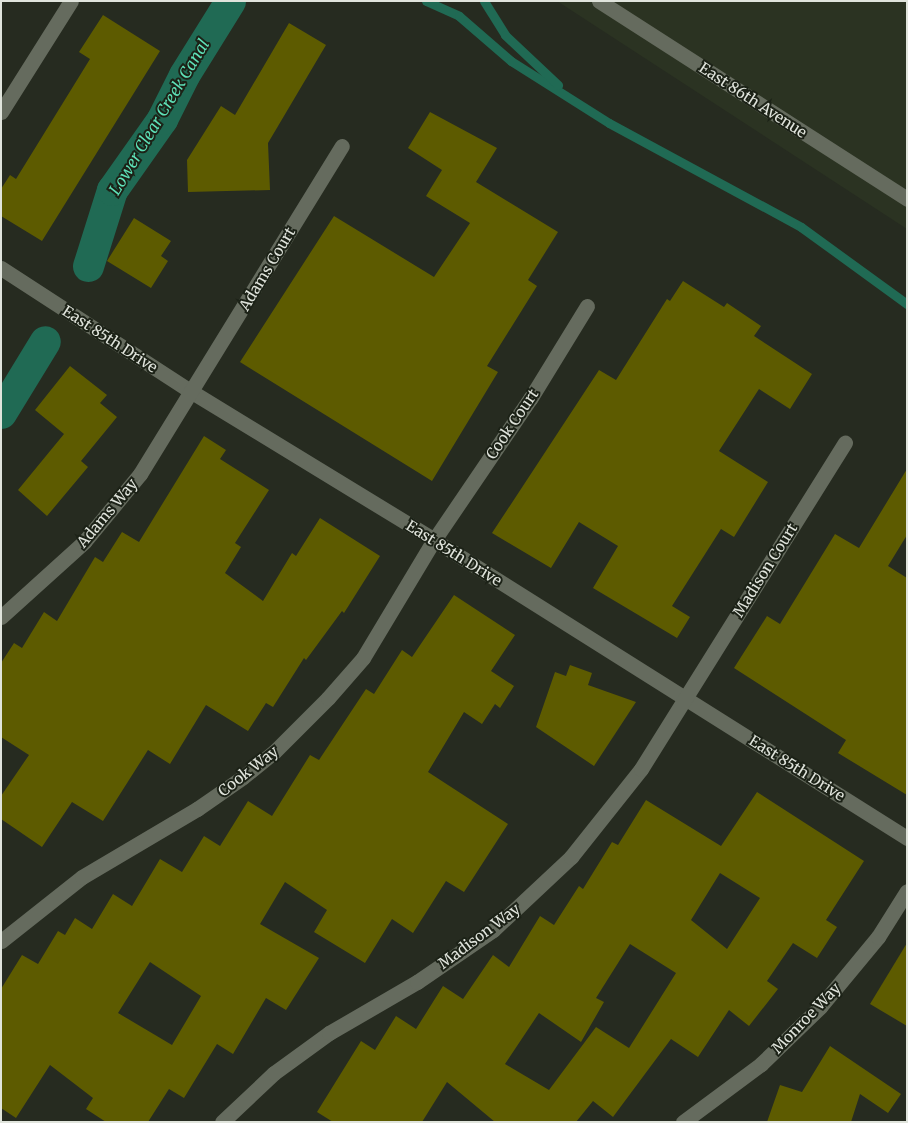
<!DOCTYPE html>
<html>
<head>
<meta charset="utf-8">
<style>
  body { margin:0 }
  #map { position:relative; width:908px; height:1123px; overflow:hidden; background:#262b20; font-family:Merriweather,serif }
  div>[style] { position:absolute }
  .built>* { inset:0; background:#2b3322 }
  .stream>* { height:9px; margin:-4.5px; padding:0 4.5px; transform-origin:4.5px; border-radius:4.5px; background:#206a54 }
  .canal>* { height:31px; margin:-15.5px; padding:0 15.5px; transform-origin:15.5px; border-radius:15.5px; background:#206a54 }
  .building>* { inset:0; background:#5d5b00 }
  .minor>* { height:15px; margin:-7.5px; padding:0 7.5px; transform-origin:7.5px; border-radius:7.5px; background:#656b5e }
  span { translate:-50% -50%; white-space:nowrap; text-align:center; line-height:1.15; -webkit-text-stroke:4px #1c2217; paint-order:stroke }
  .street-label { font-size:15px; color:#e0e4dc }
  .water-label { font-size:16px; color:#5ee1b8; font-style:italic }
  .frame { position:absolute; inset:0; border:2px solid #e0e4dc; pointer-events:none }
</style>
</head>
<body>
<div id="map">
  <div class="built">
    <i style="clip-path:polygon(557px 1px,907px 1px,907px 229px)"></i>
  </div>
  <div class="stream">
    <i style="left:426px;top:1px;width:36px;rotate:24deg"></i>
    <i style="left:459px;top:16px;width:69px;rotate:40.9deg"></i>
    <i style="left:511px;top:61px;width:116px;rotate:32.3deg"></i>
    <i style="left:609px;top:123px;width:218px;rotate:28.4deg"></i>
    <i style="left:801px;top:227px;width:131px;rotate:36deg"></i>
    <i style="left:484px;top:1px;width:40px;rotate:58deg"></i>
    <i style="left:505px;top:35px;width:73px;rotate:43.3deg"></i>
  </div>
  <div class="canal">
    <i style="left:88px;top:266px;width:80px;rotate:-72.5deg"></i>
    <i style="left:112px;top:190px;width:87px;rotate:-54.8deg"></i>
    <i style="left:162px;top:119px;width:49px;rotate:-63.4deg"></i>
    <i style="left:184px;top:75px;width:87px;rotate:-58.1deg"></i>
    <i style="left:1px;top:413px;width:84px;rotate:-58.6deg"></i>
  </div>
  <div class="building">
    <i style="clip-path:polygon(103px 15px,160px 51px,42px 241px,1px 216px,1px 189px,10px 175px,16px 179px,90px 59px,79px 52px)"></i>
    <i style="clip-path:polygon(289px 23px,326px 45px,268px 143px,270px 190px,188px 192px,187px 160px,221px 106px,235px 115px)"></i>
    <i style="clip-path:polygon(430px 112px,497px 148px,476px 182px,558px 232px,528px 280px,537px 286px,487px 366px,498px 372px,432px 481px,240px 362px,334px 216px,434px 277px,470px 223px,426px 196px,442px 170px,408px 148px)"></i>
    <i style="clip-path:polygon(134px 218px,171px 241px,161px 256px,168px 261px,151px 288px,107px 261px)"></i>
    <i style="clip-path:polygon(683px 281px,724px 307px,727px 303px,761px 326px,754px 336px,812px 374px,790px 409px,759px 389px,719px 451px,768px 482px,734px 537px,721px 529px,672px 606px,690px 617px,677px 638px,593px 588px,618px 546px,579px 522px,551px 568px,492px 533px,599px 370px,616px 380px,667px 299px,670px 301px)"></i>
    <i style="clip-path:polygon(70px 366px,107px 395px,100px 403px,117px 417px,81px 461px,88px 467px,47px 516px,18px 490px,64px 434px,35px 410px)"></i>
    <i style="clip-path:polygon(204px 436px,226px 450px,220px 459px,269px 490px,235px 543px,241px 547px,225px 573px,263px 601px,292px 553px,296px 556px,320px 518px,380px 556px,344px 613px,342px 611px,306px 660px,304px 658px,273px 707px,266px 703px,248px 731px,206px 705px,170px 764px,148px 750px,103px 821px,72px 802px,42px 847px,1px 819px,1px 796px,29px 755px,1px 737px,1px 663px,14px 643px,22px 648px,44px 612px,57px 621px,95px 557px,103px 562px,122px 532px,139px 542px)"></i>
    <i style="clip-path:polygon(907px 469px,907px 535px,888px 566px,907px 578px,907px 795px,838px 753px,846px 740px,734px 668px,767px 616px,780px 624px,835px 534px,859px 548px)"></i>
    <i style="clip-path:polygon(evenodd,454px 595px,515px 635px,491px 671px,514px 686px,500px 708px,495px 704px,482px 724px,464px 712px,428px 772px,508px 824px,464px 892px,446px 881px,413px 933px,392px 919px,365px 963px,314px 932px,327px 910px,285px 882px,260px 924px,319px 958px,286px 1010px,266px 998px,233px 1054px,217px 1044px,184px 1098px,169px 1089px,148px 1122px,106px 1122px,86px 1109px,93px 1098px,50px 1065px,16px 1118px,1px 1108px,1px 989px,22px 955px,38px 964px,58px 931px,65px 935px,75px 918px,92px 929px,113px 894px,132px 906px,160px 859px,182px 872px,204px 836px,220px 846px,248px 801px,272px 816px,310px 755px,319px 760px,366px 689px,374px 694px,402px 650px,412px 657px,454px 595px,150px 962px,201px 996px,172px 1045px,118px 1013px,150px 962px)"></i>
    <i style="clip-path:polygon(570px 665px,592px 673px,588px 685px,636px 702px,594px 766px,536px 727px,555px 672px,566px 676px)"></i>
    <i style="clip-path:polygon(evenodd,757px 792px,864px 861px,826px 920px,837px 927px,817px 958px,793px 943px,767px 981px,778px 989px,749px 1026px,729px 1010px,698px 1057px,671px 1039px,613px 1117px,593px 1101px,576px 1122px,495px 1122px,447px 1082px,422px 1122px,333px 1122px,317px 1112px,361px 1041px,375px 1050px,396px 1016px,416px 1029px,443px 986px,463px 999px,493px 955px,509px 967px,540px 916px,554px 925px,579px 886px,583px 889px,612px 842px,618px 845px,646px 800px,721px 846px,757px 792px,720px 873px,760px 898px,727px 949px,691px 920px,720px 873px,757px 792px,630px 944px,676px 973px,629px 1048px,596px 1027px,549px 1090px,505px 1064px,539px 1013px,581px 1042px,604px 1002px,596px 998px,630px 944px)"></i>
    <i style="clip-path:polygon(907px 943px,907px 1026px,870px 1004px)"></i>
    <i style="clip-path:polygon(830px 1046px,901px 1094px,888px 1113px,860px 1094px,851px 1122px,767px 1122px,780px 1085px,802px 1092px)"></i>
  </div>
  <div class="minor">
    <i style="left:599px;top:1px;width:366px;rotate:32.7deg"></i>
    <i style="left:1px;top:112px;width:131px;rotate:-57.8deg"></i>
    <i style="left:1px;top:268px;width:228px;rotate:33deg"></i>
    <i style="left:192px;top:392px;width:284px;rotate:31.4deg"></i>
    <i style="left:434px;top:540px;width:559px;rotate:32.21deg"></i>
    <i style="left:1px;top:617px;width:112px;rotate:-42.1deg"></i>
    <i style="left:84px;top:542px;width:88px;rotate:-50.5deg"></i>
    <i style="left:140px;top:474px;width:385px;rotate:-58.4deg"></i>
    <i style="left:1px;top:941px;width:103px;rotate:-38.3deg"></i>
    <i style="left:82px;top:877px;width:134px;rotate:-30.6deg"></i>
    <i style="left:197px;top:809px;width:56px;rotate:-34.8deg"></i>
    <i style="left:243px;top:777px;width:40px;rotate:-39deg"></i>
    <i style="left:274px;top:752px;width:76px;rotate:-45deg"></i>
    <i style="left:328px;top:698px;width:53px;rotate:-48.8deg"></i>
    <i style="left:363px;top:658px;width:138px;rotate:-59deg"></i>
    <i style="left:434px;top:540px;width:171px;rotate:-55.8deg"></i>
    <i style="left:530px;top:399px;width:109px;rotate:-58.5deg"></i>
    <i style="left:222px;top:1122px;width:71px;rotate:-43.3deg"></i>
    <i style="left:274px;top:1073px;width:68px;rotate:-36deg"></i>
    <i style="left:329px;top:1033px;width:102px;rotate:-30.1deg"></i>
    <i style="left:417px;top:982px;width:92px;rotate:-34.4deg"></i>
    <i style="left:493px;top:930px;width:107px;rotate:-43.1deg"></i>
    <i style="left:571px;top:857px;width:112px;rotate:-51.5deg"></i>
    <i style="left:641px;top:769px;width:385px;rotate:-58deg"></i>
    <i style="left:683px;top:1122px;width:97px;rotate:-36.6deg"></i>
    <i style="left:761px;top:1064px;width:82px;rotate:-44deg"></i>
    <i style="left:820px;top:1007px;width:91px;rotate:-50.4deg"></i>
    <i style="left:878px;top:937px;width:54px;rotate:-57.8deg"></i>
  </div>
  <div class="street-label">
    <span style="left:753px;top:100px;rotate:33deg">East 86th Avenue</span>
    <span style="left:267px;top:269px;rotate:-59deg">Adams Court</span>
    <span style="left:110px;top:339px;rotate:33deg">East 85th Drive</span>
    <span style="left:512px;top:424px;rotate:-56deg">Cook Court</span>
    <span style="left:107px;top:513px;rotate:-50deg">Adams Way</span>
    <span style="left:454px;top:553px;rotate:32deg">East 85th Drive</span>
    <span style="left:765px;top:570px;rotate:-58deg">Madison Court</span>
    <span style="left:797px;top:768px;rotate:32deg">East 85th Drive</span>
    <span style="left:248px;top:771px;rotate:-38deg">Cook Way</span>
    <span style="left:479px;top:936px;rotate:-37deg">Madison Way</span>
    <span style="left:806px;top:1018px;rotate:-46deg">Monroe Way</span>
  </div>
  <div class="water-label">
    <span style="left:159px;top:117px;rotate:-59deg">Lower Clear Creek Canal</span>
  </div>
  <div class="frame"></div>
</div>
</body>
</html>
